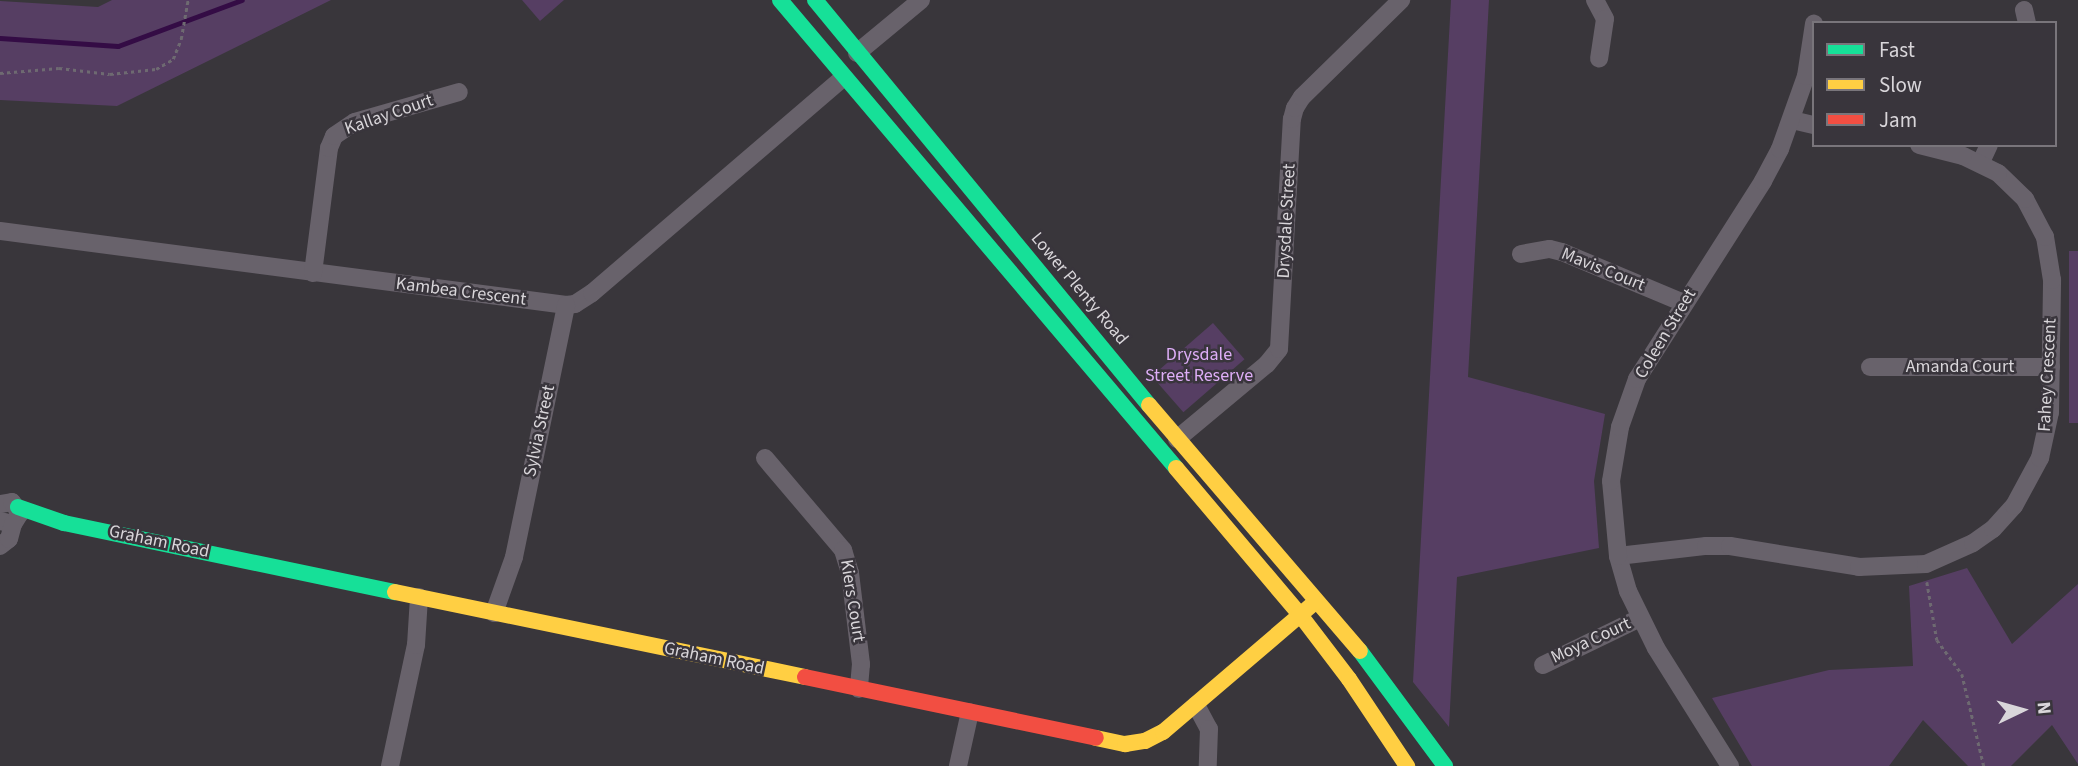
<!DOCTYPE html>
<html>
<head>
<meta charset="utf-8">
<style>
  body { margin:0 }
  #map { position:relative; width:2078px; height:766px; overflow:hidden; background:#39363b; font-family:"Source Sans 3",sans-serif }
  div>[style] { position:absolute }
  .green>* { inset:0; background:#563e63; transform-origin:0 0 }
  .stream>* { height:5px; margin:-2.5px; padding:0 2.5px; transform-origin:2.5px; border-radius:2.5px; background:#340c45 }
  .path>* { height:2.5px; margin-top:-1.25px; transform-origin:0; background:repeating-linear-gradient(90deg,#6e6a71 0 3.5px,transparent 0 7px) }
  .street>* { height:18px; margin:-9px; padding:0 9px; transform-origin:9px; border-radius:9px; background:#68626b }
  .fast>* { height:16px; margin:-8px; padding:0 8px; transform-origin:8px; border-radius:8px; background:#16e098 }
  .slow>* { height:16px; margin:-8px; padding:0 8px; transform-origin:8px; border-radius:8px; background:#ffcf43 }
  .jam>* { height:16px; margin:-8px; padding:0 8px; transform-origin:8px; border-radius:8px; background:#f24e42 }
  span { translate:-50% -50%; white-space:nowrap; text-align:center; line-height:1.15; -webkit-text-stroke:5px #39353c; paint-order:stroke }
  .street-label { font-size:18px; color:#d9d6da }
  .park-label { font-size:18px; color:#deaef7 }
  .legend { position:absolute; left:1812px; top:21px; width:245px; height:126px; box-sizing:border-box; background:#39353c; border:2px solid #79757b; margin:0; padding:9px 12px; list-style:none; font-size:21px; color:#d9d6da }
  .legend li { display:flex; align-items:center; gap:14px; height:35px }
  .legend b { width:35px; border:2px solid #79757b }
  .north { position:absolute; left:1987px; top:675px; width:70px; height:70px; -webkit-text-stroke:5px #39353c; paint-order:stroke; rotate:85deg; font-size:19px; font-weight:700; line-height:28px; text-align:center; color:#d9d6da }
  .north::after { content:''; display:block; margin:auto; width:24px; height:32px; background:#d9d6da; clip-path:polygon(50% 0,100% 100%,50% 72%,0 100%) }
</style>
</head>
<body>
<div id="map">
  <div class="green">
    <i style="clip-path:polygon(112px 0,331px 0,117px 106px,0 100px,0 1px,98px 7px)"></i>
    <i style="clip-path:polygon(522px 0,564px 0,540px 21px)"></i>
    <i style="clip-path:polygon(1451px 0,1489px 0,1468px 377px,1605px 414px,1594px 481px,1599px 548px,1457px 577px,1449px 727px,1413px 682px)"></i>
    <i style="left:2069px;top:251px;width:9px;height:172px"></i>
    <i style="left:1213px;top:323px;width:48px;height:81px;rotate:49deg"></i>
    <i style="clip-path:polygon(1967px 568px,2012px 644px,2078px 584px,2078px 764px,2052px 725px,2011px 766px,1968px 766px,1923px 720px,1889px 766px,1752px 766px,1712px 698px,1829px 670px,1913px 666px,1909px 586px)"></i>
  </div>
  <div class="stream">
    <i style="left:0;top:38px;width:118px;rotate:3.9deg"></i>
    <i style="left:118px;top:46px;width:132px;rotate:-20.4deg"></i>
  </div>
  <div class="path">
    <i style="left:0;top:73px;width:59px;rotate:-4.8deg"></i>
    <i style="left:59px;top:68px;width:51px;rotate:6.7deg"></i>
    <i style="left:110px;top:74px;width:46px;rotate:-6.2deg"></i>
    <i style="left:156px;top:69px;width:20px;rotate:-30deg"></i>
    <i style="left:173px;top:59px;width:22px;rotate:-68deg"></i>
    <i style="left:181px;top:39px;width:40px;rotate:-80deg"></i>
    <i style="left:1927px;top:582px;width:59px;rotate:80.2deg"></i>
    <i style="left:1937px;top:640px;width:42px;rotate:53.7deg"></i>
    <i style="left:1962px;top:674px;width:95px;rotate:76.6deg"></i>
  </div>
  <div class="street">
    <i style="left:1595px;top:0;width:21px;rotate:62deg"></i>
    <i style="left:1605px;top:19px;width:40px;rotate:98.5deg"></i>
    <i style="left:2024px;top:10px;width:13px;rotate:77deg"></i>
    <i style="left:857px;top:53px;width:83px;rotate:-39.6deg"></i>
    <i style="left:1792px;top:120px;width:23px;rotate:13deg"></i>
    <i style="left:1981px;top:162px;width:19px;rotate:-65deg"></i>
    <i style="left:0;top:231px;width:571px;rotate:7.45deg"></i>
    <i style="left:566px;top:305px;width:9px;rotate:-6deg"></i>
    <i style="left:575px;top:304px;width:20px;rotate:-33deg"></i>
    <i style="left:592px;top:293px;width:330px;rotate:-40.6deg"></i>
    <i style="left:1521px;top:254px;width:29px;rotate:-10deg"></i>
    <i style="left:1550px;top:249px;width:12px;rotate:14deg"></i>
    <i style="left:1562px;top:252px;width:132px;rotate:22.7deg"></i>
    <i style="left:313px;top:273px;width:126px;rotate:-82.7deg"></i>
    <i style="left:329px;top:148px;width:13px;rotate:-67deg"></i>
    <i style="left:334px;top:136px;width:25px;rotate:-34deg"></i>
    <i style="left:355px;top:122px;width:108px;rotate:-16.1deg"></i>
    <i style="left:1870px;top:367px;width:181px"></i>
    <i style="left:1177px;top:439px;width:117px;rotate:-39.8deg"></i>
    <i style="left:1267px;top:364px;width:19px;rotate:-51deg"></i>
    <i style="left:1279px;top:349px;width:230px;rotate:-86.8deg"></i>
    <i style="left:1292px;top:119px;width:11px;rotate:-75deg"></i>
    <i style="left:1295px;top:108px;width:13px;rotate:-58deg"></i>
    <i style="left:1302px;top:97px;width:139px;rotate:-44.4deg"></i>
    <i style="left:765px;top:458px;width:121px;rotate:49.7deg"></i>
    <i style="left:843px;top:550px;width:24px;rotate:73deg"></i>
    <i style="left:850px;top:573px;width:92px;rotate:83.1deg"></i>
    <i style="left:861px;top:664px;width:25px;rotate:95deg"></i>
    <i style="left:0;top:504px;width:12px;rotate:-9deg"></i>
    <i style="left:12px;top:502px;width:14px;rotate:54deg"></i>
    <i style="left:20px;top:513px;width:13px;rotate:122deg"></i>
    <i style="left:13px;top:524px;width:13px;rotate:-167deg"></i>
    <i style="left:0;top:546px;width:11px;rotate:-38deg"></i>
    <i style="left:9px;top:539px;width:16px;rotate:-75deg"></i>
    <i style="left:1618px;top:556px;width:89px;rotate:-6.5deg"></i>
    <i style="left:1706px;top:546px;width:24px"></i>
    <i style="left:1730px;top:546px;width:131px;rotate:9.2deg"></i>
    <i style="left:1859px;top:567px;width:67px;rotate:-2.6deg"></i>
    <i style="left:1926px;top:564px;width:51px;rotate:-24.1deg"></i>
    <i style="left:1973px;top:543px;width:24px;rotate:-35deg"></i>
    <i style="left:1993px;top:529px;width:31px;rotate:-48deg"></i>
    <i style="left:2014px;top:506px;width:55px;rotate:-61.6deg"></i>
    <i style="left:2040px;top:458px;width:47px;rotate:-77.7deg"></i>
    <i style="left:2050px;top:412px;width:132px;rotate:-89.1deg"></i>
    <i style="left:2052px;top:280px;width:44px;rotate:-99.2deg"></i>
    <i style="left:2045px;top:237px;width:43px;rotate:-117.8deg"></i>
    <i style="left:2025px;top:199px;width:37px;rotate:-136deg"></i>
    <i style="left:1998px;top:173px;width:39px;rotate:-154deg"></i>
    <i style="left:1963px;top:156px;width:45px;rotate:-166deg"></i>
    <i style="left:494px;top:613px;width:59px;rotate:-70.3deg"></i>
    <i style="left:514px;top:557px;width:257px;rotate:-78.3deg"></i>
    <i style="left:1543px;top:665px;width:108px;rotate:-25.9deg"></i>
    <i style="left:1196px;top:705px;width:27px;rotate:62deg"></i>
    <i style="left:1209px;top:729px;width:37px;rotate:92deg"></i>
    <i style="left:390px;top:766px;width:124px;rotate:-77.9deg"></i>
    <i style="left:416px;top:645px;width:48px;rotate:-86.4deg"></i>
    <i style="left:958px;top:766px;width:55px;rotate:-77.5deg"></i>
    <i style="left:1730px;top:766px;width:139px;rotate:-122.1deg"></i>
    <i style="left:1656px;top:648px;width:64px;rotate:-116.2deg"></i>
    <i style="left:1628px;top:591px;width:36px;rotate:-106deg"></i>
    <i style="left:1618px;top:556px;width:75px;rotate:-95.3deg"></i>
    <i style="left:1611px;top:481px;width:55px;rotate:-80.5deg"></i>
    <i style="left:1620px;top:427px;width:51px;rotate:-70.5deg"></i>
    <i style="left:1637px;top:379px;width:235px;rotate:-57.5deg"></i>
    <i style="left:1763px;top:181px;width:36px;rotate:-62deg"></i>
    <i style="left:1780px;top:149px;width:77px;rotate:-70.4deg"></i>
    <i style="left:1806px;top:76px;width:53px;rotate:-81.3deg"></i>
  </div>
  <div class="fast">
    <i style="left:780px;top:0;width:613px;rotate:49.76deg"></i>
    <i style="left:815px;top:0;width:525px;rotate:50.49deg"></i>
    <i style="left:18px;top:507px;width:49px;rotate:19.2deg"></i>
    <i style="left:64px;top:523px;width:338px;rotate:11.8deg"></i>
    <i style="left:1360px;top:651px;width:143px;rotate:53.5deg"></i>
  </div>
  <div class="slow">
    <i style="left:1149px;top:405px;width:324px;rotate:49.4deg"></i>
    <i style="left:1176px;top:468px;width:194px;rotate:49.8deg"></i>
    <i style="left:1301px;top:616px;width:79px;rotate:52.7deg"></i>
    <i style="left:1349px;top:679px;width:105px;rotate:56.3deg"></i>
    <i style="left:395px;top:592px;width:419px;rotate:11.7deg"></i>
    <i style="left:1096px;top:738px;width:30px;rotate:12deg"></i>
    <i style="left:1125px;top:744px;width:20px;rotate:-9deg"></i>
    <i style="left:1145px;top:741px;width:20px;rotate:-27deg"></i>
    <i style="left:1163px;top:732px;width:199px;rotate:-40.5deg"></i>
  </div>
  <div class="jam">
    <i style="left:805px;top:677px;width:297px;rotate:11.8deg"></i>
  </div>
  <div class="street-label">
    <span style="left:389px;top:115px;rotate:-19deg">Kallay Court</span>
    <span style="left:1287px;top:221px;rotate:-87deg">Drysdale Street</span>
    <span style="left:1603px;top:270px;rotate:22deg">Mavis Court</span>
    <span style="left:1079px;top:289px;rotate:50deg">Lower Plenty Road</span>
    <span style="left:461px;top:292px;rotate:7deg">Kambea Crescent</span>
    <span style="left:1666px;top:334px;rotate:-59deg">Coleen Street</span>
    <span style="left:1960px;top:367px">Amanda Court</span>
    <span style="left:2048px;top:375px;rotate:-87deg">Fahey Crescent</span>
    <span style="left:540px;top:431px;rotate:-78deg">Sylvia Street</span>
    <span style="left:159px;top:542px;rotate:12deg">Graham Road</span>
    <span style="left:852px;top:601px;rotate:81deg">Kiers Court</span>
    <span style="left:1591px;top:641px;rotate:-25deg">Moya Court</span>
    <span style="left:714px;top:659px;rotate:12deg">Graham Road</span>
  </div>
  <div class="park-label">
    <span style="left:1199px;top:366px">Drysdale<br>Street Reserve</span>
  </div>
  <ul class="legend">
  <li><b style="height:9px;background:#16e098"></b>Fast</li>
  <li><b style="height:9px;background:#ffcf43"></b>Slow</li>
  <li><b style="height:9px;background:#f24e42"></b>Jam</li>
  </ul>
  <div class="north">N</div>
</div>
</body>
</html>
